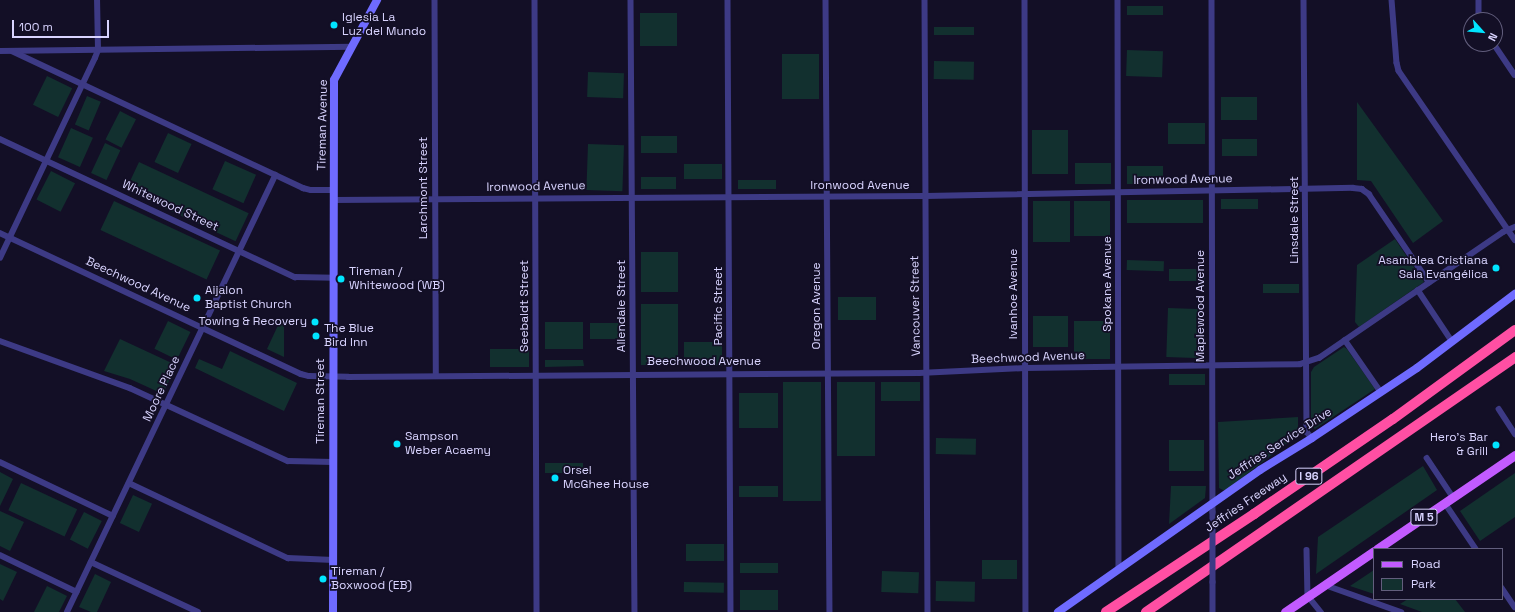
<!DOCTYPE html>
<html>
<head>
<meta charset="utf-8">
<style>
  body { margin:0 }
  #map { position:relative; width:1515px; height:612px; overflow:hidden; background:#130f26; font-family:"Space Grotesk",sans-serif }
  div>[style] { position:absolute }
  .green>* { inset:0; background:#12302f; transform-origin:0 0 }
  .street>* { height:5.5px; margin:-2.75px; padding:0 2.75px; transform-origin:2.75px; border-radius:2.75px; background:#3d3a85 }
  .secondary>* { height:8px; margin:-4px; padding:0 4px; transform-origin:4px; border-radius:4px; background:#6f6bff }
  .primary>* { height:9px; margin:-4.5px; padding:0 4.5px; transform-origin:4.5px; border-radius:4.5px; background:#c25bff }
  .highway>* { height:10px; margin:-5px; padding:0 5px; transform-origin:5px; border-radius:5px; background:#ff4fa3 }
  .street-bridge>* { height:5.5px; margin:-2.75px; padding:0 2.75px; transform-origin:2.75px; border-radius:2.75px; background:#3d3a85 }
  .dots>* { width:11px; height:11px; translate:-50% -50%; box-sizing:border-box; border:2px solid #130f26; border-radius:50% }
  span { translate:-50% -50%; white-space:nowrap; text-align:center; line-height:1.15; -webkit-text-stroke:3.5px #130f26; paint-order:stroke }
  .shield-label span { padding:1px 3px; background:#130f26; border:1px solid; border-radius:3px; -webkit-text-stroke-width:0 }
  .shield-label { font-size:11px; color:#d9d4ff; font-weight:700 }
  .poi-label { font-size:12px; color:#d9d4ff }
  .left { translate:0 -50%; text-align:left }
  .right { translate:-100% -50%; text-align:right }
  .street-label { font-size:12px; color:#d9d4ff }
  .legend { position:absolute; left:1373px; top:548px; width:130px; height:52px; box-sizing:border-box; background:#130f26; border:1px solid #625e7d; margin:0; padding:5px 7px; list-style:none; font-size:12px; color:#d9d4ff }
  .legend li { display:flex; align-items:center; gap:8px; height:20px }
  .legend b { width:20px; border:1px solid #625e7d }
  .north { position:absolute; left:1463px; top:12px; width:40px; height:40px; box-sizing:border-box; background:#130f26; border:1px solid #625e7d; border-radius:50%; rotate:117deg; font-size:11px; font-weight:700; line-height:16px; text-align:center; color:#d9d4ff }
  .north::after { content:''; display:block; margin:auto; width:14px; height:18px; background:#00e5ff; clip-path:polygon(50% 0,100% 100%,50% 72%,0 100%) }
  .scale { position:absolute; left:12px; top:20px; width:97px; height:18px; box-sizing:border-box; border:2px solid #d9d4ff; border-top:0; padding-left:5px; font-size:12px; line-height:14px; white-space:nowrap; color:#d9d4ff; -webkit-text-stroke:3px #130f26; paint-order:stroke }
</style>
</head>
<body>
<div id="map">
  <div class="green">
    <i style="left:1127px;top:6px;width:36px;height:9px"></i>
    <i style="left:640px;top:13px;width:37px;height:33px"></i>
    <i style="left:934px;top:27px;width:40px;height:8px"></i>
    <i style="left:1127px;top:50px;width:36px;height:26px;rotate:2deg"></i>
    <i style="left:782px;top:54px;width:37px;height:45px"></i>
    <i style="left:934px;top:61px;width:40px;height:18px;rotate:1deg"></i>
    <i style="left:588px;top:72px;width:36px;height:25px;rotate:2deg"></i>
    <i style="left:47px;top:76px;width:28px;height:32px;rotate:26deg"></i>
    <i style="left:87px;top:96px;width:15px;height:31px;rotate:23deg"></i>
    <i style="left:1257px;top:97px;width:23px;height:36px;rotate:90deg"></i>
    <i style="clip-path:polygon(1357px 102px,1443px 221px,1413px 243px,1371px 181px,1357px 180px)"></i>
    <i style="left:120px;top:111px;width:18px;height:32px;rotate:27deg"></i>
    <i style="left:1168px;top:123px;width:37px;height:21px"></i>
    <i style="left:71px;top:128px;width:24px;height:32px;rotate:24deg"></i>
    <i style="left:1068px;top:130px;width:44px;height:36px;rotate:90deg"></i>
    <i style="left:168px;top:133px;width:26px;height:32px;rotate:25deg"></i>
    <i style="left:641px;top:136px;width:36px;height:17px"></i>
    <i style="left:1222px;top:139px;width:35px;height:17px"></i>
    <i style="left:105px;top:143px;width:17px;height:33px;rotate:25deg"></i>
    <i style="left:588px;top:144px;width:36px;height:46px;rotate:2deg"></i>
    <i style="left:225px;top:161px;width:34px;height:31px;rotate:24deg"></i>
    <i style="left:139px;top:162px;width:121px;height:31px;rotate:25deg"></i>
    <i style="left:1075px;top:163px;width:36px;height:21px"></i>
    <i style="left:684px;top:164px;width:38px;height:15px"></i>
    <i style="left:1127px;top:166px;width:36px;height:18px"></i>
    <i style="left:51px;top:171px;width:27px;height:32px;rotate:27deg"></i>
    <i style="left:641px;top:177px;width:35px;height:12px"></i>
    <i style="left:738px;top:180px;width:38px;height:9px"></i>
    <i style="left:1258px;top:199px;width:10px;height:37px;rotate:90deg"></i>
    <i style="left:1127px;top:200px;width:76px;height:23px"></i>
    <i style="left:114px;top:201px;width:117px;height:32px;rotate:25deg"></i>
    <i style="left:1033px;top:201px;width:37px;height:41px"></i>
    <i style="left:1074px;top:201px;width:36px;height:35px"></i>
    <i style="clip-path:polygon(1395px 239px,1424px 282px,1359px 327px,1355px 322px,1357px 265px)"></i>
    <i style="left:641px;top:252px;width:37px;height:40px"></i>
    <i style="left:1127px;top:260px;width:37px;height:10px;rotate:2deg"></i>
    <i style="left:1169px;top:269px;width:36px;height:12px"></i>
    <i style="left:1263px;top:284px;width:36px;height:9px"></i>
    <i style="left:838px;top:297px;width:38px;height:23px"></i>
    <i style="left:641px;top:304px;width:37px;height:61px"></i>
    <i style="left:1168px;top:308px;width:36px;height:49px;rotate:2deg"></i>
    <i style="left:1033px;top:316px;width:35px;height:31px"></i>
    <i style="left:168px;top:321px;width:25px;height:31px;rotate:26deg"></i>
    <i style="clip-path:polygon(280px 321px,284px 323px,284px 357px,267px 349px)"></i>
    <i style="left:1074px;top:321px;width:36px;height:38px"></i>
    <i style="left:545px;top:322px;width:38px;height:27px"></i>
    <i style="left:590px;top:323px;width:36px;height:16px"></i>
    <i style="clip-path:polygon(120px 339px,176px 365px,163px 394px,130px 379px,104px 371px)"></i>
    <i style="left:684px;top:342px;width:38px;height:24px"></i>
    <i style="clip-path:polygon(1344px 347px,1347px 349px,1375px 389px,1315px 429px,1311px 426px,1311px 372px,1314px 367px)"></i>
    <i style="left:529px;top:349px;width:18px;height:39px;rotate:90deg"></i>
    <i style="clip-path:polygon(230px 351px,297px 383px,284px 411px,195px 368px,199px 359px,222px 369px)"></i>
    <i style="clip-path:polygon(545px 360px,583px 360px,584px 366px,545px 367px)"></i>
    <i style="left:1169px;top:374px;width:36px;height:11px"></i>
    <i style="left:783px;top:382px;width:38px;height:119px"></i>
    <i style="left:837px;top:382px;width:38px;height:74px"></i>
    <i style="left:881px;top:382px;width:39px;height:19px"></i>
    <i style="left:739px;top:393px;width:39px;height:35px"></i>
    <i style="clip-path:polygon(1298px 417px,1298px 435px,1226px 490px,1223px 490px,1219px 488px,1218px 422px)"></i>
    <i style="left:936px;top:438px;width:40px;height:16px;rotate:1deg"></i>
    <i style="left:1204px;top:440px;width:31px;height:35px;rotate:90deg"></i>
    <i style="left:545px;top:463px;width:38px;height:10px"></i>
    <i style="clip-path:polygon(1423px 466px,1437px 490px,1316px 574px,1318px 537px)"></i>
    <i style="clip-path:polygon(0 472px,13px 479px,0 506px)"></i>
    <i style="clip-path:polygon(1515px 473px,1515px 517px,1480px 541px,1460px 511px)"></i>
    <i style="left:21px;top:483px;width:62px;height:30px;rotate:25deg"></i>
    <i style="left:778px;top:486px;width:11px;height:39px;rotate:90deg"></i>
    <i style="clip-path:polygon(1171px 486px,1206px 486px,1205px 498px,1169px 524px)"></i>
    <i style="left:133px;top:495px;width:21px;height:31px;rotate:25deg"></i>
    <i style="clip-path:polygon(0 511px,24px 522px,10px 551px,0 546px)"></i>
    <i style="left:84px;top:512px;width:20px;height:31px;rotate:27deg"></i>
    <i style="left:686px;top:544px;width:38px;height:17px"></i>
    <i style="left:982px;top:560px;width:35px;height:19px"></i>
    <i style="left:740px;top:563px;width:38px;height:10px"></i>
    <i style="clip-path:polygon(0 564px,17px 572px,3px 601px,0 599px)"></i>
    <i style="clip-path:polygon(1374px 570px,1374px 594px,1350px 586px)"></i>
    <i style="left:882px;top:571px;width:37px;height:21px;rotate:2deg"></i>
    <i style="clip-path:polygon(95px 574px,111px 582px,97px 612px,91px 612px,79px 607px)"></i>
    <i style="left:936px;top:581px;width:39px;height:20px;rotate:1deg"></i>
    <i style="left:684px;top:582px;width:40px;height:10px;rotate:1deg"></i>
    <i style="clip-path:polygon(47px 586px,67px 596px,59px 612px,34px 612px)"></i>
    <i style="left:740px;top:590px;width:38px;height:20px"></i>
    <i style="clip-path:polygon(1408px 599px,1455px 599px,1465px 612px,1422px 612px,1400px 604px)"></i>
  </div>
  <div class="street">
    <i style="left:435px;top:0;width:375px;rotate:89.8deg"></i>
    <i style="left:535px;top:0;width:612px;rotate:89.81deg"></i>
    <i style="left:631px;top:0;width:612px;rotate:89.63deg"></i>
    <i style="left:728px;top:0;width:612px;rotate:89.72deg"></i>
    <i style="left:826px;top:0;width:612px;rotate:89.63deg"></i>
    <i style="left:925px;top:0;width:612px;rotate:89.72deg"></i>
    <i style="left:1025px;top:0;width:612px;rotate:89.91deg"></i>
    <i style="left:1118px;top:0;width:568px;rotate:89.9deg"></i>
    <i style="left:1212px;top:0;width:512px;rotate:89.89deg"></i>
    <i style="left:1304px;top:0;width:432px;rotate:89.6deg"></i>
    <i style="left:1307px;top:432px;width:8px;rotate:50deg"></i>
    <i style="left:1392px;top:0;width:63px;rotate:85.5deg"></i>
    <i style="left:1397px;top:63px;width:8px;rotate:76deg"></i>
    <i style="left:1399px;top:71px;width:205px;rotate:55.5deg"></i>
    <i style="left:1479px;top:0;width:20px;rotate:90deg"></i>
    <i style="left:1494px;top:44px;width:37px;rotate:56deg"></i>
    <i style="left:0;top:51px;width:352px;rotate:-0.7deg"></i>
    <i style="left:12px;top:51px;width:322px;rotate:25.2deg"></i>
    <i style="left:303px;top:188px;width:8px;rotate:14deg"></i>
    <i style="left:311px;top:190px;width:23px"></i>
    <i style="left:0;top:139px;width:326px;rotate:25.1deg"></i>
    <i style="left:295px;top:277px;width:39px;rotate:1deg"></i>
    <i style="left:334px;top:200px;width:592px;rotate:-0.39deg"></i>
    <i style="left:926px;top:196px;width:427px;rotate:-1.1deg"></i>
    <i style="left:1353px;top:188px;width:9px;rotate:6deg"></i>
    <i style="left:1362px;top:189px;width:9px;rotate:36deg"></i>
    <i style="left:1369px;top:194px;width:107px;rotate:55.7deg"></i>
    <i style="left:0;top:233px;width:332px;rotate:25.1deg"></i>
    <i style="left:301px;top:374px;width:8px;rotate:14deg"></i>
    <i style="left:309px;top:376px;width:39px;rotate:1deg"></i>
    <i style="left:348px;top:377px;width:571px;rotate:-0.4deg"></i>
    <i style="left:919px;top:373px;width:106px;rotate:-2.7deg"></i>
    <i style="left:1025px;top:368px;width:275px;rotate:-0.8deg"></i>
    <i style="left:1300px;top:364px;width:20px;rotate:-18deg"></i>
    <i style="left:1319px;top:358px;width:223px;rotate:-34.4deg"></i>
    <i style="left:1503px;top:232px;width:13px;rotate:-23deg"></i>
    <i style="left:0;top:258px;width:221px;rotate:-64.6deg"></i>
    <i style="left:95px;top:58px;width:9px;rotate:-69deg"></i>
    <i style="left:98px;top:50px;width:50px;rotate:-91.1deg"></i>
    <i style="left:1418px;top:290px;width:61px;rotate:56.3deg"></i>
    <i style="left:1345px;top:340px;width:63px;rotate:55.3deg"></i>
    <i style="left:0;top:341px;width:138px;rotate:19.9deg"></i>
    <i style="left:130px;top:388px;width:174px;rotate:24.8deg"></i>
    <i style="left:288px;top:461px;width:45px;rotate:1.3deg"></i>
    <i style="left:1499px;top:409px;width:30px;rotate:57deg"></i>
    <i style="left:1427px;top:458px;width:47px;rotate:56.3deg"></i>
    <i style="left:0;top:462px;width:125px;rotate:25.5deg"></i>
    <i style="left:129px;top:483px;width:176px;rotate:25.3deg"></i>
    <i style="left:288px;top:558px;width:45px;rotate:2.5deg"></i>
    <i style="left:1445px;top:503px;width:55px;rotate:56deg"></i>
    <i style="left:1307px;top:550px;width:46px;rotate:88.8deg"></i>
    <i style="left:1308px;top:596px;width:21px;rotate:51deg"></i>
    <i style="left:0;top:555px;width:85px;rotate:25.7deg"></i>
    <i style="left:91px;top:562px;width:118px;rotate:25deg"></i>
    <i style="left:1213px;top:582px;width:30px;rotate:90deg"></i>
    <i style="left:1325px;top:585px;width:81px;rotate:19.6deg"></i>
    <i style="left:1502px;top:588px;width:23px;rotate:56deg"></i>
    <i style="left:67px;top:612px;width:484px;rotate:-64.5deg"></i>
  </div>
  <div class="secondary">
    <i style="left:333px;top:612px;width:532px;rotate:-89.89deg"></i>
    <i style="left:334px;top:80px;width:91px;rotate:-61.7deg"></i>
    <i style="left:1058px;top:612px;width:247px;rotate:-35.1deg"></i>
    <i style="left:1260px;top:470px;width:61px;rotate:-31.6deg"></i>
    <i style="left:1312px;top:438px;width:126px;rotate:-33.7deg"></i>
    <i style="left:1417px;top:368px;width:123px;rotate:-37.1deg"></i>
  </div>
  <div class="primary">
    <i style="left:1377px;top:549px;width:167px;rotate:-34.3deg"></i>
    <i style="left:1285px;top:612px;width:108px;rotate:-34.4deg"></i>
  </div>
  <div class="highway">
    <i style="left:1106px;top:612px;width:178px;rotate:-33.5deg"></i>
    <i style="left:1254px;top:514px;width:168px;rotate:-34.4deg"></i>
    <i style="left:1393px;top:419px;width:151px;rotate:-36.1deg"></i>
    <i style="left:1146px;top:612px;width:449px;rotate:-34.6deg"></i>
  </div>
  <div class="street-bridge">
    <i style="left:1213px;top:512px;width:70px;rotate:90deg"></i>
  </div>
  <div class="dots">
    <i style="left:334px;top:25px;background:#00e5ff"></i>
    <i style="left:1496px;top:268px;background:#00e5ff"></i>
    <i style="left:341px;top:279px;background:#00e5ff"></i>
    <i style="left:197px;top:298px;background:#00e5ff"></i>
    <i style="left:315px;top:322px;background:#00e5ff"></i>
    <i style="left:316px;top:336px;background:#00e5ff"></i>
    <i style="left:397px;top:444px;background:#00e5ff"></i>
    <i style="left:1496px;top:445px;background:#00e5ff"></i>
    <i style="left:555px;top:478px;background:#00e5ff"></i>
    <i style="left:323px;top:579px;background:#00e5ff"></i>
  </div>
  <div class="shield-label">
    <span style="left:1309px;top:476px">I 96</span>
    <span style="left:1424px;top:517px">M 5</span>
  </div>
  <div class="poi-label">
    <span class="left" style="left:342px;top:25px">Iglesia La<br>Luz del Mundo</span>
    <span class="right" style="left:1488px;top:268px">Asamblea Cristiana<br>Sala Evangélica</span>
    <span class="left" style="left:349px;top:279px">Tireman /<br>Whitewood (WB)</span>
    <span class="left" style="left:205px;top:298px">Aijalon<br>Baptist Church</span>
    <span class="right" style="left:307px;top:322px">Towing &amp; Recovery</span>
    <span class="left" style="left:324px;top:336px">The Blue<br>Bird Inn</span>
    <span class="left" style="left:405px;top:444px">Sampson<br>Weber Acaemy</span>
    <span class="right" style="left:1488px;top:445px">Hero's Bar<br>&amp; Grill</span>
    <span class="left" style="left:563px;top:478px">Orsel<br>McGhee House</span>
    <span class="left" style="left:331px;top:579px">Tireman /<br>Boxwood (EB)</span>
  </div>
  <div class="street-label">
    <span style="left:323px;top:125px;rotate:-89deg">Tireman Avenue</span>
    <span style="left:1183px;top:180px;rotate:-1deg">Ironwood Avenue</span>
    <span style="left:860px;top:186px">Ironwood Avenue</span>
    <span style="left:536px;top:187px;rotate:-1deg">Ironwood Avenue</span>
    <span style="left:424px;top:188px;rotate:-90deg">Larchmont Street</span>
    <span style="left:170px;top:206px;rotate:25deg">Whitewood Street</span>
    <span style="left:1295px;top:220px;rotate:-90deg">Linsdale Street</span>
    <span style="left:1108px;top:284px;rotate:-90deg">Spokane Avenue</span>
    <span style="left:138px;top:285px;rotate:25deg">Beechwood Avenue</span>
    <span style="left:1014px;top:294px;rotate:-90deg">Ivanhoe Avenue</span>
    <span style="left:525px;top:306px;rotate:-90deg">Seebaldt Street</span>
    <span style="left:622px;top:306px;rotate:-90deg">Allendale Street</span>
    <span style="left:719px;top:306px;rotate:-90deg">Pacific Street</span>
    <span style="left:817px;top:306px;rotate:-90deg">Oregon Avenue</span>
    <span style="left:916px;top:306px;rotate:-91deg">Vancouver Street</span>
    <span style="left:1201px;top:306px;rotate:-90deg">Maplewood Avenue</span>
    <span style="left:1028px;top:358px;rotate:-2deg">Beechwood Avenue</span>
    <span style="left:704px;top:362px">Beechwood Avenue</span>
    <span style="left:162px;top:389px;rotate:-65deg">Moore Place</span>
    <span style="left:321px;top:401px;rotate:-90deg">Tireman Street</span>
    <span style="left:1280px;top:444px;rotate:-33deg">Jeffries Service Drive</span>
    <span style="left:1246px;top:503px;rotate:-34deg">Jeffries Freeway</span>
  </div>
  <ul class="legend">
  <li><b style="height:5px;background:#c25bff"></b>Road</li>
  <li><b style="height:11px;background:#12302f"></b>Park</li>
  </ul>
  <div class="north">N</div>
  <div class="scale">100 m</div>
</div>
</body>
</html>
